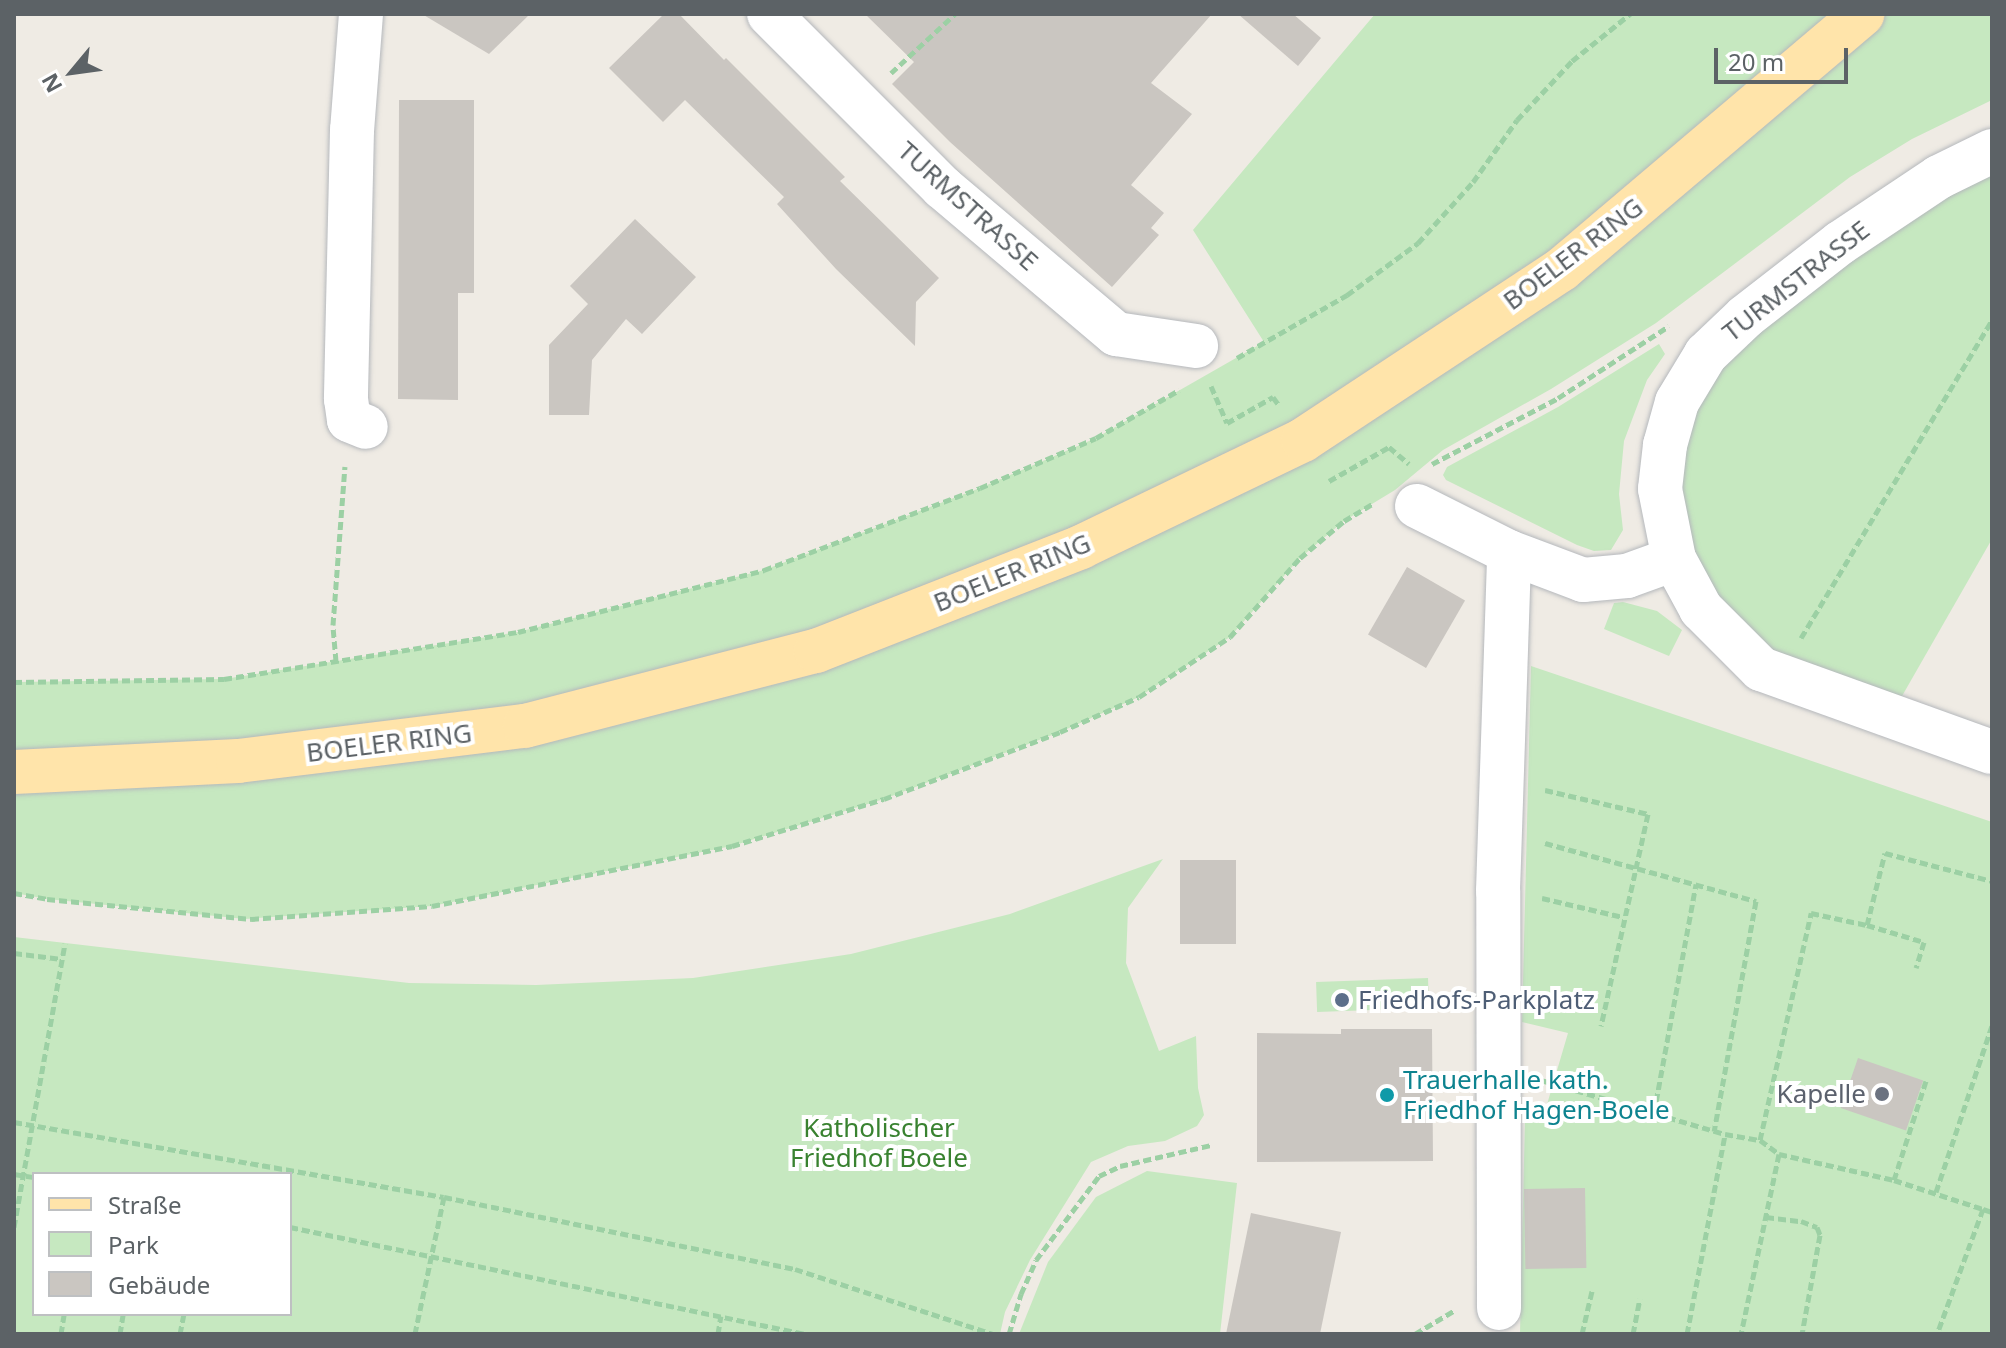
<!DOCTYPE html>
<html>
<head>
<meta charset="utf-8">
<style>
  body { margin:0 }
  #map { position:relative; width:2006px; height:1348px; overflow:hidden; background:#efebe4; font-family:"Noto Sans",sans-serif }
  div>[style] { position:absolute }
  .green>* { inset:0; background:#c6e8c0; transform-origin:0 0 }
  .building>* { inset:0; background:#cac6c1; transform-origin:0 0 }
  .path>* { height:5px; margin-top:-2.5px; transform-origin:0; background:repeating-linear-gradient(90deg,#9cd0a4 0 8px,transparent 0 12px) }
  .roads { filter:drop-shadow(0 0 2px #b5b8bc) drop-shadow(0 0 2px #b5b8bc) }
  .minor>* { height:44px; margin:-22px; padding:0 22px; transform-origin:22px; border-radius:22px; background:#fff }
  .major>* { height:44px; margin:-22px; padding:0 22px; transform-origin:22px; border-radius:22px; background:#ffe4aa }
  .dots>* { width:22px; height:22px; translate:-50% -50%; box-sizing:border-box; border:4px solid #fff; border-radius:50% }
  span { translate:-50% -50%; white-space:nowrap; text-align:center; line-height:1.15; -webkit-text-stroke:8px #fff; paint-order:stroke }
  .street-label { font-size:26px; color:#5c6266 }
  .service-label { font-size:26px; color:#4e5e75 }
  .left { translate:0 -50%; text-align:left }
  .culture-label { font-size:26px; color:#0d838f }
  .worship-label { font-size:26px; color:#5b616d }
  .right { translate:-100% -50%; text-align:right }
  .park-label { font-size:26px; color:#398230 }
  .frame { position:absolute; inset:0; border:16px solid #5c6266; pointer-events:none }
  .legend { position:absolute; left:32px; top:1172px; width:260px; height:144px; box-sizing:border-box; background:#fff; border:2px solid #bec0c2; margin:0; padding:10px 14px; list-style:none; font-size:24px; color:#5c6266 }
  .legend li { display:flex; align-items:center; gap:16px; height:40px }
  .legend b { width:40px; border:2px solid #bec0c2 }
  .north { position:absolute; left:32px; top:32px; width:80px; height:80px; -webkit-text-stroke:6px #fff; paint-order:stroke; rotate:241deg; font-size:22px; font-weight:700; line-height:32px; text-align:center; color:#5c6266 }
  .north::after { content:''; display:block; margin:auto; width:28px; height:36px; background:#5c6266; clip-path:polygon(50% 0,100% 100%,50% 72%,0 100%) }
  .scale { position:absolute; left:1714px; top:48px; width:134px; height:36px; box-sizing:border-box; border:4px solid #5c6266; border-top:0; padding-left:10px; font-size:24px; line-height:28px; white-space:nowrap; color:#5c6266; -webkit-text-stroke:6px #fff; paint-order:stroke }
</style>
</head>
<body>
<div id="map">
  <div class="green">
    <i style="clip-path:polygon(1375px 14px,1992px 14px,1992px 100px,1912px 139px,1850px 177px,1656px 323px,1551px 389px,1443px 450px,1395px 490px,1344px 521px,1300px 558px,1230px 637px,1139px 697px,1060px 732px,884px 799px,732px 846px,432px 906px,245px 919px,47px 899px,14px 893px,14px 682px,224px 679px,518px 632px,764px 570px,980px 488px,1096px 438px,1264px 342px,1193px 230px)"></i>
    <i style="clip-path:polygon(1992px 151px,1992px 539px,1890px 717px,1701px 609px,1665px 445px,1706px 354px)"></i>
    <i style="clip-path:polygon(1659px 344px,1665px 354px,1647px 380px,1624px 441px,1619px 494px,1623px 530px,1611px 550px,1594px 551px,1577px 545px,1446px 480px,1443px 475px,1447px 467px,1558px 407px)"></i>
    <i style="clip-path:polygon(1623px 602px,1657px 611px,1682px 630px,1669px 656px,1604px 629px,1614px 603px)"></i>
    <i style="clip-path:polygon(1531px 666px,1992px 822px,1992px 1334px,1520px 1334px,1525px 1117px,1543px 1118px,1568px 1033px,1522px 1022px)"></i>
    <i style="clip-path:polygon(evenodd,1163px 859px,1128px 908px,1126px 963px,1159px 1051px,1196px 1036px,1198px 1088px,1204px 1115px,1197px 1126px,1165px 1141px,1128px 1146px,1091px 1162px,1030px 1260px,1005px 1312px,1000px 1334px,14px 1334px,14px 937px,409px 983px,536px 985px,693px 978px,851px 954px,1010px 914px,1163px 859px,34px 1174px,290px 1174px,290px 1314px,34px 1314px,34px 1174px)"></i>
    <i style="left:1428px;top:978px;width:30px;height:112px;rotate:88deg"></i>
    <i style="clip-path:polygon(1147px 1171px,1237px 1183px,1220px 1334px,1019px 1334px,1048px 1262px,1096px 1197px)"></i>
  </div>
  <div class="building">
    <i style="clip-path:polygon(422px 14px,530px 14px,489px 54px)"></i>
    <i style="clip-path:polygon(664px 14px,679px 14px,724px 60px,726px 58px,845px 177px,840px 181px,939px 278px,916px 302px,915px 346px,836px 269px,777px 204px,784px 197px,685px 100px,663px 122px,609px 68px)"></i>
    <i style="clip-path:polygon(865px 14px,1212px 14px,1151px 83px,1192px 114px,1131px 185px,1164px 213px,1151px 228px,1159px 235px,1112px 287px,950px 142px,892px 84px,914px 62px)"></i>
    <i style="clip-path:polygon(1238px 14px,1293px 14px,1321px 38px,1298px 66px)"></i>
    <i style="clip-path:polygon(399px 100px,474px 100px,474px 293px,458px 293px,458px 400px,398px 399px)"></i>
    <i style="clip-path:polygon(635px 219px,696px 277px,642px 334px,626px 319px,592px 360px,589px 415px,549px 415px,549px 345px,588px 304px,570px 286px)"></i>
    <i style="left:1407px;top:567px;width:67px;height:78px;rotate:30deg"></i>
    <i style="left:1180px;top:860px;width:56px;height:84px"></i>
    <i style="clip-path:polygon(1341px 1029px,1432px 1029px,1433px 1161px,1257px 1162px,1257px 1033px,1341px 1034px)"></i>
    <i style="left:1858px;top:1058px;width:69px;height:53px;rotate:19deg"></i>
    <i style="left:1585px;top:1188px;width:80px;height:61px;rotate:89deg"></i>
    <i style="clip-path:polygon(1251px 1213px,1341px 1232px,1320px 1334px,1226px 1334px)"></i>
  </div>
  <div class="path">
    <i style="left:891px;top:73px;width:87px;rotate:-42.7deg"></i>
    <i style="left:1237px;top:358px;width:127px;rotate:-29.8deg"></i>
    <i style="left:1347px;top:295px;width:88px;rotate:-36.2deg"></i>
    <i style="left:1418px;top:243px;width:82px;rotate:-48deg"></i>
    <i style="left:1473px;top:182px;width:76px;rotate:-54.6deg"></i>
    <i style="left:1517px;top:120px;width:81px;rotate:-47deg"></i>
    <i style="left:1572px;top:61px;width:75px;rotate:-39deg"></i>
    <i style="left:1211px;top:386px;width:40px;rotate:66.6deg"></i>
    <i style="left:1227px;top:423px;width:53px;rotate:-29.5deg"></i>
    <i style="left:1273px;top:397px;width:9px;rotate:54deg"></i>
    <i style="left:1432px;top:464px;width:142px;rotate:-27.6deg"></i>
    <i style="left:1558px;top:398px;width:132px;rotate:-33deg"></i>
    <i style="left:1329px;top:481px;width:69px;rotate:-29.5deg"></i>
    <i style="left:1389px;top:447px;width:26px;rotate:40deg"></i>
    <i style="left:1801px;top:638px;width:371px;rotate:-59deg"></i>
    <i style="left:336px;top:661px;width:36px;rotate:-95deg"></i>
    <i style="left:333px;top:625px;width:159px;rotate:-85.7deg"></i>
    <i style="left:14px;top:682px;width:210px;rotate:-0.8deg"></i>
    <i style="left:224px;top:679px;width:298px;rotate:-9.1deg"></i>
    <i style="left:518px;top:632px;width:254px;rotate:-14.1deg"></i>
    <i style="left:764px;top:570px;width:231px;rotate:-20.8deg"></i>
    <i style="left:980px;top:488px;width:126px;rotate:-23.3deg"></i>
    <i style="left:1096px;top:438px;width:96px;rotate:-30deg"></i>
    <i style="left:1545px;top:790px;width:106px;rotate:13.1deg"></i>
    <i style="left:1648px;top:814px;width:217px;rotate:102.5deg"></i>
    <i style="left:1545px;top:843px;width:219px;rotate:15.4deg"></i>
    <i style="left:1756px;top:901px;width:234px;rotate:100.3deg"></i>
    <i style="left:14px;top:893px;width:34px;rotate:10deg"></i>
    <i style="left:47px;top:899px;width:205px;rotate:5.6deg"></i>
    <i style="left:251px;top:919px;width:181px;rotate:-4.1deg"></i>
    <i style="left:432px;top:906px;width:306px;rotate:-11.3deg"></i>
    <i style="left:732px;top:846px;width:159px;rotate:-17.2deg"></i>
    <i style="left:884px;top:799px;width:188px;rotate:-20.8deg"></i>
    <i style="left:1060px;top:732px;width:86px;rotate:-23.9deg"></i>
    <i style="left:1139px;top:697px;width:109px;rotate:-33.4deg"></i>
    <i style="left:1230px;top:637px;width:106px;rotate:-48.5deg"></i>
    <i style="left:1300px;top:558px;width:57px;rotate:-40.1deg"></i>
    <i style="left:1344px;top:521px;width:35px;rotate:-31deg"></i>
    <i style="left:1542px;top:898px;width:83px;rotate:13.2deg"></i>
    <i style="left:1867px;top:925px;width:59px;rotate:16.6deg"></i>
    <i style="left:1924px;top:942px;width:27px;rotate:107deg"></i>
    <i style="left:14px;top:953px;width:48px;rotate:7.1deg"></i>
    <i style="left:1541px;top:1080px;width:192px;rotate:16.4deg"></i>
    <i style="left:1654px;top:1113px;width:233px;rotate:-79.6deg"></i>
    <i style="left:14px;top:1122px;width:436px;rotate:9.9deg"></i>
    <i style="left:444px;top:1197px;width:140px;rotate:102deg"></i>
    <i style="left:1760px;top:1140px;width:233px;rotate:-77.3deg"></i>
    <i style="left:1811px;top:913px;width:57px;rotate:12.1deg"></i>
    <i style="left:1867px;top:925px;width:74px;rotate:-76deg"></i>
    <i style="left:1885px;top:853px;width:111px;rotate:14.7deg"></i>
    <i style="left:1779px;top:1154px;width:118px;rotate:12.7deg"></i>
    <i style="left:1894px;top:1180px;width:94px;rotate:18deg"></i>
    <i style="left:1983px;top:1209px;width:133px;rotate:110.2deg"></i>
    <i style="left:14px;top:1174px;width:20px;rotate:9deg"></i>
    <i style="left:1894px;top:1180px;width:104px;rotate:-72.1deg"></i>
    <i style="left:1936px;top:1192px;width:175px;rotate:-71.4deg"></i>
    <i style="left:444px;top:1197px;width:358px;rotate:11.6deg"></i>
    <i style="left:795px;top:1269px;width:208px;rotate:18.2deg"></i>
    <i style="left:1983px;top:1209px;width:9px;rotate:18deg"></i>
    <i style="left:1766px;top:1217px;width:35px;rotate:7deg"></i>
    <i style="left:1801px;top:1221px;width:17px;rotate:21deg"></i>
    <i style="left:1817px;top:1227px;width:9px;rotate:69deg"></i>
    <i style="left:1820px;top:1235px;width:101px;rotate:100.3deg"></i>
    <i style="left:14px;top:1227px;width:288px;rotate:-79.8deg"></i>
    <i style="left:290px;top:1227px;width:526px;rotate:11.74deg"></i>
    <i style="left:61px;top:1334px;width:20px;rotate:-81deg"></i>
    <i style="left:120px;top:1334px;width:20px;rotate:-81deg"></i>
    <i style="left:180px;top:1334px;width:20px;rotate:-79deg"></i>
    <i style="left:718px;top:1334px;width:18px;rotate:-81deg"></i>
    <i style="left:1009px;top:1334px;width:42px;rotate:-73.3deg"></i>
    <i style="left:1021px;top:1294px;width:37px;rotate:-66deg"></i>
    <i style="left:1036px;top:1260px;width:105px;rotate:-53.1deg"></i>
    <i style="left:1099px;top:1176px;width:23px;rotate:-25deg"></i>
    <i style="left:1120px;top:1166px;width:93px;rotate:-13deg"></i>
    <i style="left:1415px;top:1334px;width:47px;rotate:-31deg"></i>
    <i style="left:1582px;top:1334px;width:44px;rotate:-76.9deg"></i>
    <i style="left:1633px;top:1334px;width:36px;rotate:-79deg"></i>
    <i style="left:1687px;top:1334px;width:204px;rotate:-79.2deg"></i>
    <i style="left:1725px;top:1134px;width:36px;rotate:10deg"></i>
    <i style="left:1760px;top:1140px;width:24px;rotate:36deg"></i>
    <i style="left:1779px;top:1154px;width:184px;rotate:101.9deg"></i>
  </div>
  <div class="roads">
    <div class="minor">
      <i style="left:361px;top:14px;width:116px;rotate:94.4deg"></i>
      <i style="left:352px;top:130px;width:269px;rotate:91.3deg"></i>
      <i style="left:346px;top:399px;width:21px;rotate:82deg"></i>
      <i style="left:349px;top:420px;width:18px;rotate:22deg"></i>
      <i style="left:769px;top:14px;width:245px;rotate:45deg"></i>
      <i style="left:942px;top:187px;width:228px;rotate:40.2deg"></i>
      <i style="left:1116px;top:334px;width:81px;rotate:8.5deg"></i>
      <i style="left:1992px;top:151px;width:59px;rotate:153.9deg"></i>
      <i style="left:1939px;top:177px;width:119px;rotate:146.3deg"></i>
      <i style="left:1840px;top:243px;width:120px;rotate:142.1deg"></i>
      <i style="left:1745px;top:317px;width:54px;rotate:136.5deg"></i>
      <i style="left:1706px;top:354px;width:56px;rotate:121.1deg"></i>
      <i style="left:1677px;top:402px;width:45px;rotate:105.6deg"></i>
      <i style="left:1665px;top:445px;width:44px;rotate:96.5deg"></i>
      <i style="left:1660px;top:489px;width:71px;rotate:78.7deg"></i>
      <i style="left:1674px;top:559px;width:57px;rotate:61.6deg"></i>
      <i style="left:1701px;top:609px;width:85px;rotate:45deg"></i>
      <i style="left:1761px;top:669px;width:245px;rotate:19.8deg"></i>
      <i style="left:1417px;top:506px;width:103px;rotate:26.6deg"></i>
      <i style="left:1509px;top:552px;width:79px;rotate:20.7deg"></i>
      <i style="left:1583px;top:580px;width:44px;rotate:-5.2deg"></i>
      <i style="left:1627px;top:576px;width:50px;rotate:-19.9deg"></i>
      <i style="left:1499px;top:1308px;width:417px;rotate:-90.1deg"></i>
      <i style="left:1498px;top:891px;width:339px;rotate:-88.1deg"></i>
    </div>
    <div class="major">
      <i style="left:14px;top:772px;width:224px;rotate:-2.8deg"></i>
      <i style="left:238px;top:761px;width:289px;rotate:-7deg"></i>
      <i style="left:525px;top:726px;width:301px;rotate:-14.5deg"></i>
      <i style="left:816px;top:651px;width:285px;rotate:-21.4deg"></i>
      <i style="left:1081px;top:547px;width:246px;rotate:-25.7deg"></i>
      <i style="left:1303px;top:440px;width:310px;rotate:-33.4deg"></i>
      <i style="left:1562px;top:269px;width:394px;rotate:-40.3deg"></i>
    </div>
  </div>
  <div class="dots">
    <i style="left:1342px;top:1000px;background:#5c6f8a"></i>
    <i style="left:1882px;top:1094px;background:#6b7280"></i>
    <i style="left:1387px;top:1095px;background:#0f9aa8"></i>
  </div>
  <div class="street-label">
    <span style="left:968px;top:206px;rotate:42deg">TURMSTRASSE</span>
    <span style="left:1573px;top:254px;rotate:-37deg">BOELER RING</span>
    <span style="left:1796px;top:281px;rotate:-38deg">TURMSTRASSE</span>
    <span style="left:1012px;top:573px;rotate:-22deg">BOELER RING</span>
    <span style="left:389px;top:743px;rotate:-7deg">BOELER RING</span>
  </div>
  <div class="service-label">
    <span class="left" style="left:1358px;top:1000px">Friedhofs-Parkplatz</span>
  </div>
  <div class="culture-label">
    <span class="left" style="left:1403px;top:1095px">Trauerhalle kath.<br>Friedhof Hagen-Boele</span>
  </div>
  <div class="worship-label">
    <span class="right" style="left:1866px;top:1094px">Kapelle</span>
  </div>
  <div class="park-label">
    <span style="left:879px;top:1143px">Katholischer<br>Friedhof Boele</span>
  </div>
  <div class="frame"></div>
  <ul class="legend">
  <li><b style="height:10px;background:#ffe4aa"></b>Straße</li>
  <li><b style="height:22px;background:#c6e8c0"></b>Park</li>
  <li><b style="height:22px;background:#cac6c1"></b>Gebäude</li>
  </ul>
  <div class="north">N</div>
  <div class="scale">20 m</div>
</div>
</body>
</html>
